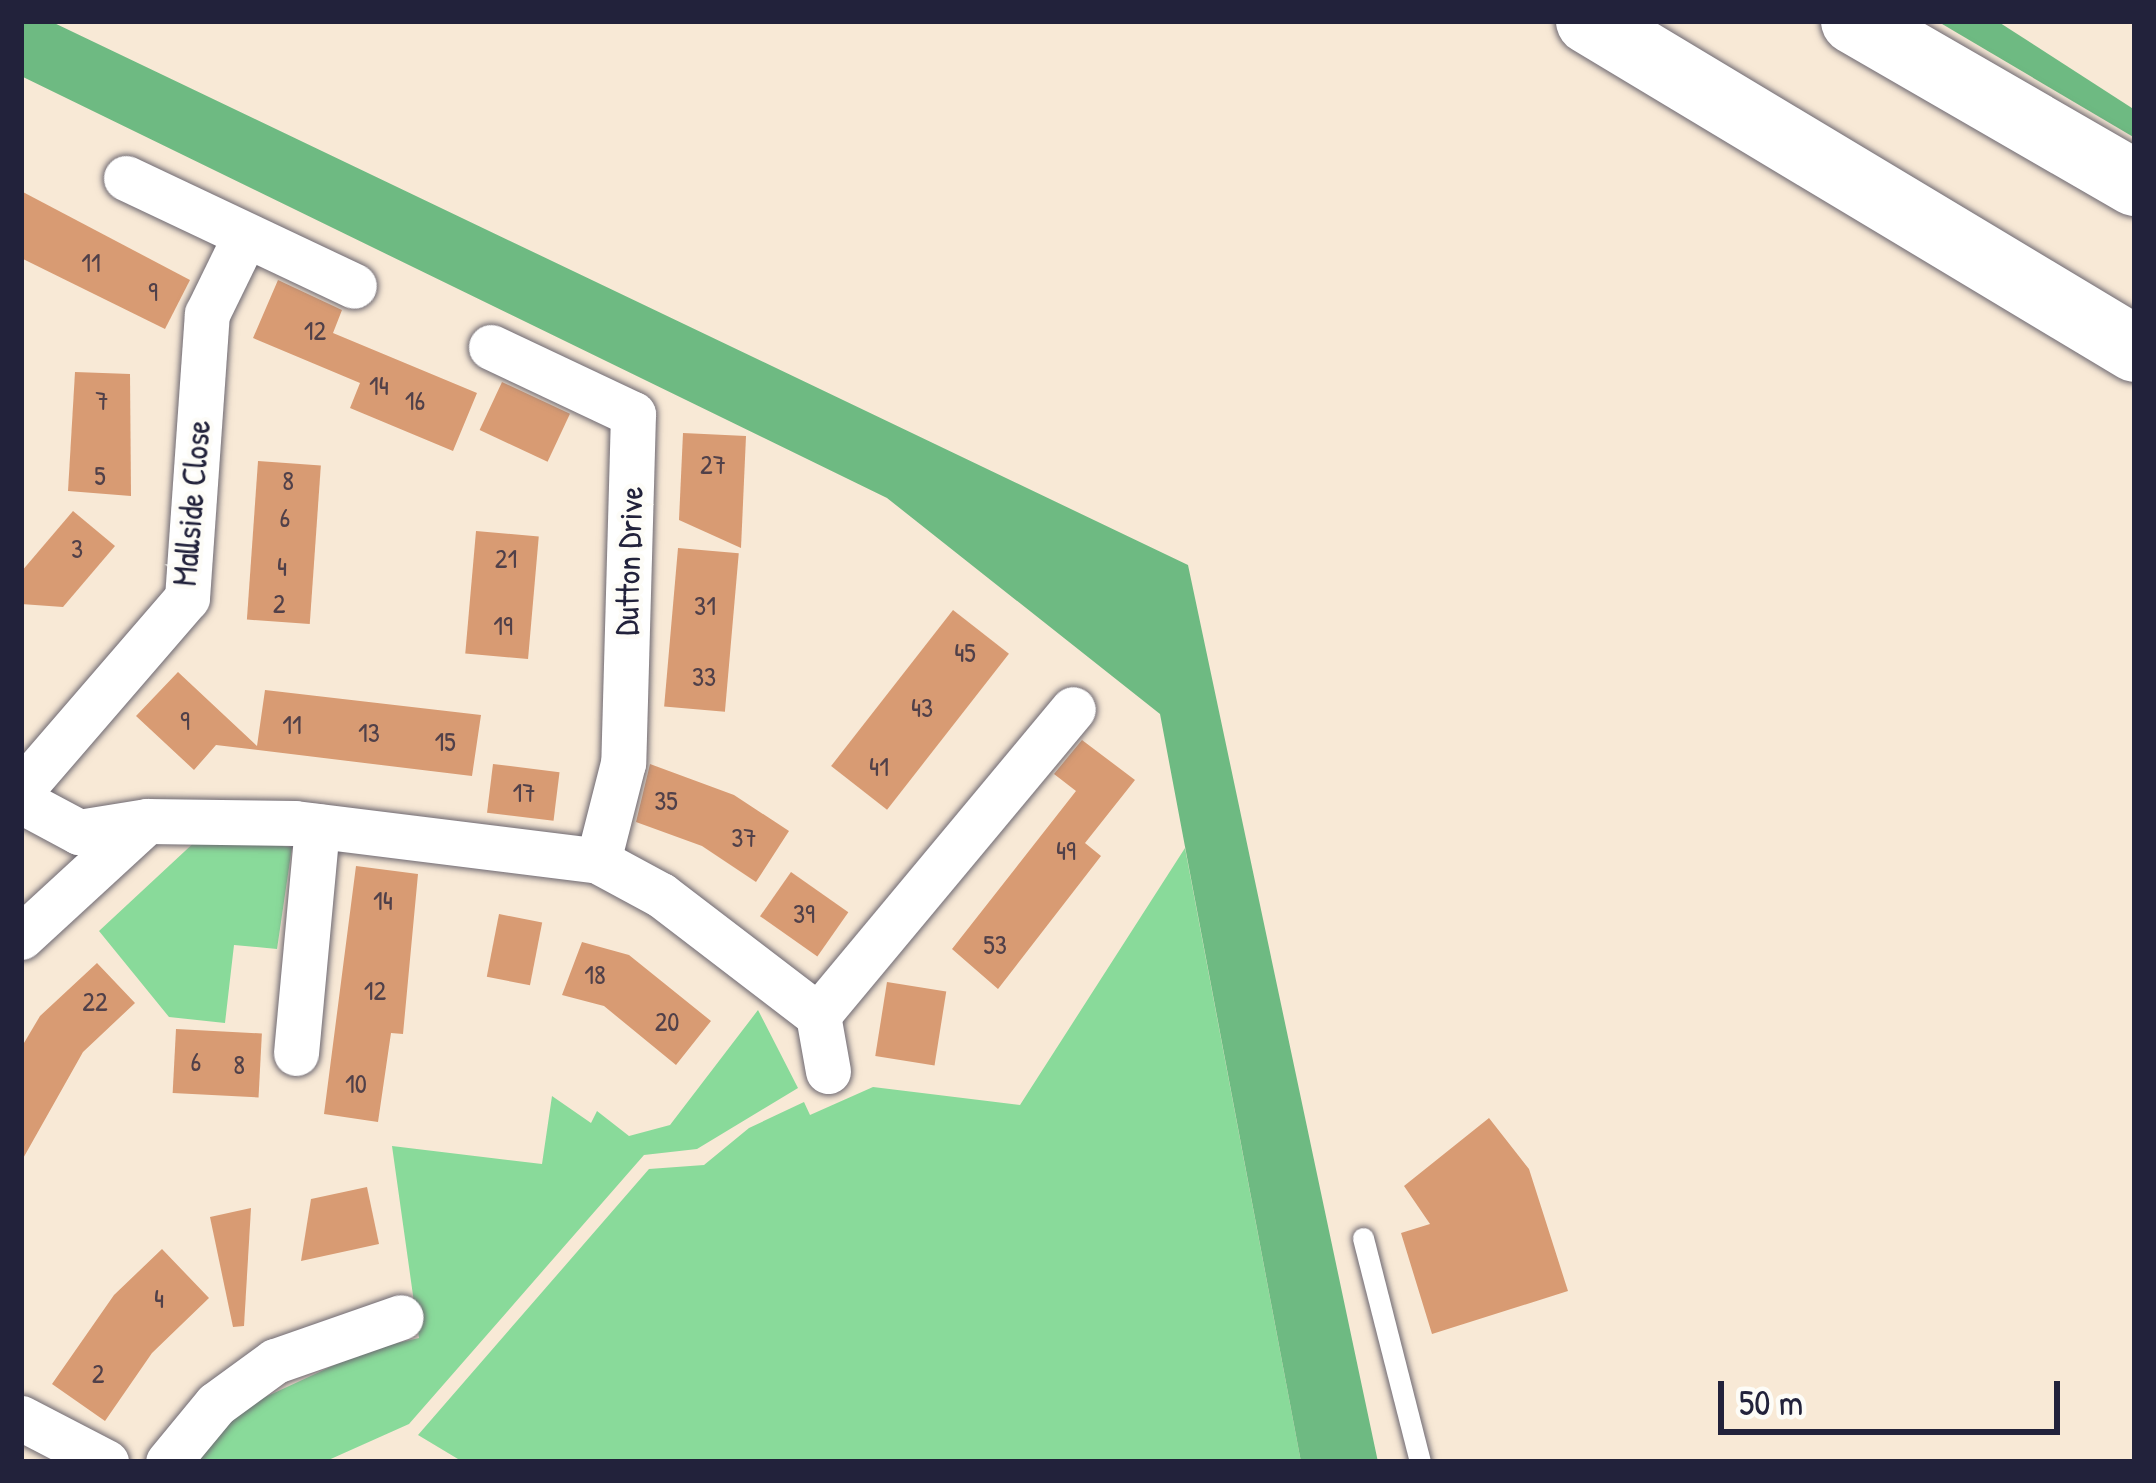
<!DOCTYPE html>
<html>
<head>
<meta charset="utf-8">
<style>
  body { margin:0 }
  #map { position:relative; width:2156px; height:1483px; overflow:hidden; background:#f8e9d6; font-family:"Patrick Hand",sans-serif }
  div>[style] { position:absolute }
  .green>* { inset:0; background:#89da9a }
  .forest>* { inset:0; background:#6eba82 }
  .building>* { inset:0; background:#d89b73; transform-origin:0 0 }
  .roads { filter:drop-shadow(0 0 3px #6d6871) drop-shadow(0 0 3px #6d6871) }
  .lane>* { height:21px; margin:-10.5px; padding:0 10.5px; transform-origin:10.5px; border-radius:10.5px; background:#fff }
  .street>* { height:45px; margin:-22.5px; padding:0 22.5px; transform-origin:22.5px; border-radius:22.5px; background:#fff }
  .highway>* { height:66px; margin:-33px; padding:0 33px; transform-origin:33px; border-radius:33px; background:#fff }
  span { translate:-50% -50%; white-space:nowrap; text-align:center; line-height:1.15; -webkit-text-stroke:9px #fdfcf7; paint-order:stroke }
  .number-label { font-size:27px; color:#504049 }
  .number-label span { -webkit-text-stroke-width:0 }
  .street-label { font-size:33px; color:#22223b }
  .frame { position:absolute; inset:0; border:24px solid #22223b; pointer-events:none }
  .scale { position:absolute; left:1718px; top:1381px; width:342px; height:54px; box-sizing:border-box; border:6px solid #22223b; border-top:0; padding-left:15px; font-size:36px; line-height:42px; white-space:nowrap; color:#22223b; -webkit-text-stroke:9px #fdfcf7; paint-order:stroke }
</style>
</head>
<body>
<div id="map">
  <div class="green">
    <i style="clip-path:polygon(199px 838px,292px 847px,277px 949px,234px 945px,225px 1023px,169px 1017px,99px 931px)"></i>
    <i style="clip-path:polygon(1185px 848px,1301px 1462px,463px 1462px,418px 1435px,649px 1169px,704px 1165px,749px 1128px,804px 1102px,810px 1115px,873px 1087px,1020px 1105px)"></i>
    <i style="clip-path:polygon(758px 1010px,798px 1088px,697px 1149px,644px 1155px,409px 1424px,324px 1462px,194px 1462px,218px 1429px,261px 1399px,367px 1350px,419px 1338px,392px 1146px,542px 1164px,552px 1096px,591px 1123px,597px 1111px,629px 1136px,670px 1125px)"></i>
  </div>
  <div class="forest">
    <i style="clip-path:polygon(21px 21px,50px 21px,1188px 565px,1378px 1462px,1301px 1462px,1160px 714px,887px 498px,21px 76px)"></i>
    <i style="clip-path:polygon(1937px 21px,1997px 21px,2135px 110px,2135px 138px)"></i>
  </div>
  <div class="building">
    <i style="clip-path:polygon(21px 191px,190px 280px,165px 329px,21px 258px)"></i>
    <i style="clip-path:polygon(278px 280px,342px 310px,333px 333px,477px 393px,453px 451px,350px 408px,360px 383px,253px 338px)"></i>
    <i style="clip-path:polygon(75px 372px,130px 374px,131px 496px,68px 491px)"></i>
    <i style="left:502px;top:382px;width:75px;height:53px;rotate:25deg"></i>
    <i style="clip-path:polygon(683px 433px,746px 436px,741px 548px,679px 520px)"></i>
    <i style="left:258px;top:461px;width:63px;height:159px;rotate:4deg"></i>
    <i style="clip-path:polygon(73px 511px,115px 546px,63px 607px,21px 604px,21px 572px)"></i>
    <i style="left:476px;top:531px;width:63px;height:123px;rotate:5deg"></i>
    <i style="left:678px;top:548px;width:61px;height:159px;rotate:5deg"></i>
    <i style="left:953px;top:610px;width:71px;height:198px;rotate:38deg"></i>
    <i style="clip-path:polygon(178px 672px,257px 746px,265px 690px,481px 715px,472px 776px,216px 745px,194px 770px,136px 716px)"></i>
    <i style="clip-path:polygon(1082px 740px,1135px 780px,1085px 843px,1101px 856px,998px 989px,952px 949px,1076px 791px,1054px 774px)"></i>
    <i style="left:493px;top:764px;width:67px;height:49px;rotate:7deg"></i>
    <i style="clip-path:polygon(650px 764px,734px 795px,789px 831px,756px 882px,702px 846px,636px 822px)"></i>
    <i style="clip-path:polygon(356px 866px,418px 874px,403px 1034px,391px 1033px,378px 1122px,324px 1114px)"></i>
    <i style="left:791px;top:872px;width:70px;height:54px;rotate:35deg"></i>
    <i style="left:499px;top:914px;width:44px;height:64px;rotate:11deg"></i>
    <i style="clip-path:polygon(582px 942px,629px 955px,711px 1021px,676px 1065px,604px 1006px,562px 995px)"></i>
    <i style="clip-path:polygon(97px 963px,135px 1003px,83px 1052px,21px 1162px,21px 1048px,40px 1016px)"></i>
    <i style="left:887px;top:982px;width:60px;height:75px;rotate:9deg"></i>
    <i style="left:176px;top:1029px;width:86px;height:64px;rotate:3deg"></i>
    <i style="clip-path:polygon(1489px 1118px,1529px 1169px,1568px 1291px,1432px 1334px,1401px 1233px,1430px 1224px,1404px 1186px)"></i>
    <i style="clip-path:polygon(367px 1187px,379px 1244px,301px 1261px,311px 1199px)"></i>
    <i style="clip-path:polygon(251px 1208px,244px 1326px,233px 1327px,210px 1217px)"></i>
    <i style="clip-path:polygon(162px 1249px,209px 1298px,152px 1353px,105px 1421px,52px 1384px,114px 1295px)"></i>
  </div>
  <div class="roads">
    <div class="lane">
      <i style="left:1363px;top:1238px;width:231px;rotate:75.7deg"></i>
    </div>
    <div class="street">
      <i style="left:126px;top:178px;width:252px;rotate:25.3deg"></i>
      <i style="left:491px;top:347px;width:157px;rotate:25.3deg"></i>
      <i style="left:633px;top:414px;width:349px;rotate:91.6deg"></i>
      <i style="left:623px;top:763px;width:101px;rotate:104.3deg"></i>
      <i style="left:21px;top:790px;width:254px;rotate:-49.2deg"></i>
      <i style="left:187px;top:598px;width:285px;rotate:-86deg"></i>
      <i style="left:207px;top:314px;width:87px;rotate:-64deg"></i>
      <i style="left:21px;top:801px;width:66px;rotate:28.1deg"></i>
      <i style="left:79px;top:832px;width:69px;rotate:-9.2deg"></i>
      <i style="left:147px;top:821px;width:148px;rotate:0.8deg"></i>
      <i style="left:295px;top:823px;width:305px;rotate:7.1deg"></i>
      <i style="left:598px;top:861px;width:72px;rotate:28.4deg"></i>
      <i style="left:661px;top:895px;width:198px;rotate:37.4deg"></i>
      <i style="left:818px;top:1015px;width:57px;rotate:79.9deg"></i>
      <i style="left:21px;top:937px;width:171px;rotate:-42.6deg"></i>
      <i style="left:818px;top:1015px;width:398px;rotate:-50.2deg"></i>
      <i style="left:296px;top:1053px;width:228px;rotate:-84.7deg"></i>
      <i style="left:21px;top:1418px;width:96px;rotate:27.4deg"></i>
      <i style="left:168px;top:1462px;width:75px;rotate:-50.4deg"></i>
      <i style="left:216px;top:1404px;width:73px;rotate:-36.1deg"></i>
      <i style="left:275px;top:1361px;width:133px;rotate:-19.2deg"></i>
    </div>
    <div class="highway">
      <i style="left:1589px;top:21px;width:637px;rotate:30.99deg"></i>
      <i style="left:1854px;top:21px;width:324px;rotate:30deg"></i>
    </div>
  </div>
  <div class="number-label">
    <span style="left:91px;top:263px">11</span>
    <span style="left:153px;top:292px">9</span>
    <span style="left:315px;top:331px">12</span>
    <span style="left:379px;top:386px">14</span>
    <span style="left:102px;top:401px">7</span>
    <span style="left:415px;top:401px">16</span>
    <span style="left:713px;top:465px">27</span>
    <span style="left:100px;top:476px">5</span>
    <span style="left:288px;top:481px">8</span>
    <span style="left:285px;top:518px">6</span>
    <span style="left:77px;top:549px">3</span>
    <span style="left:506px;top:559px">21</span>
    <span style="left:282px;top:567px">4</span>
    <span style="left:279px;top:604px">2</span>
    <span style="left:705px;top:606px">31</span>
    <span style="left:503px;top:626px">19</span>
    <span style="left:965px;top:653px">45</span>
    <span style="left:704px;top:677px">33</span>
    <span style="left:922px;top:708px">43</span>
    <span style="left:185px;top:721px">9</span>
    <span style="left:292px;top:725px">11</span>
    <span style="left:369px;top:733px">13</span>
    <span style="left:445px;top:742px">15</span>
    <span style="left:879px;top:767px">41</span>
    <span style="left:524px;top:793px">17</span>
    <span style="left:666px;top:801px">35</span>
    <span style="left:744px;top:838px">37</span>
    <span style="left:1066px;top:851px">49</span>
    <span style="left:383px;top:901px">14</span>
    <span style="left:804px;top:914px">39</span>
    <span style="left:995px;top:945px">53</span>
    <span style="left:595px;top:975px">18</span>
    <span style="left:375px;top:991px">12</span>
    <span style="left:95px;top:1002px">22</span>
    <span style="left:667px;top:1022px">20</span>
    <span style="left:196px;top:1062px">6</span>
    <span style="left:239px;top:1065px">8</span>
    <span style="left:356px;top:1084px">10</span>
    <span style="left:159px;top:1299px">4</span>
    <span style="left:98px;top:1374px">2</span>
  </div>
  <div class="street-label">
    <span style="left:192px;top:503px;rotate:-85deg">Mallside Close</span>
    <span style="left:629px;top:561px;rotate:-88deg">Dutton Drive</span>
  </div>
  <div class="frame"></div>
  <div class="scale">50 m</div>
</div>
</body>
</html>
